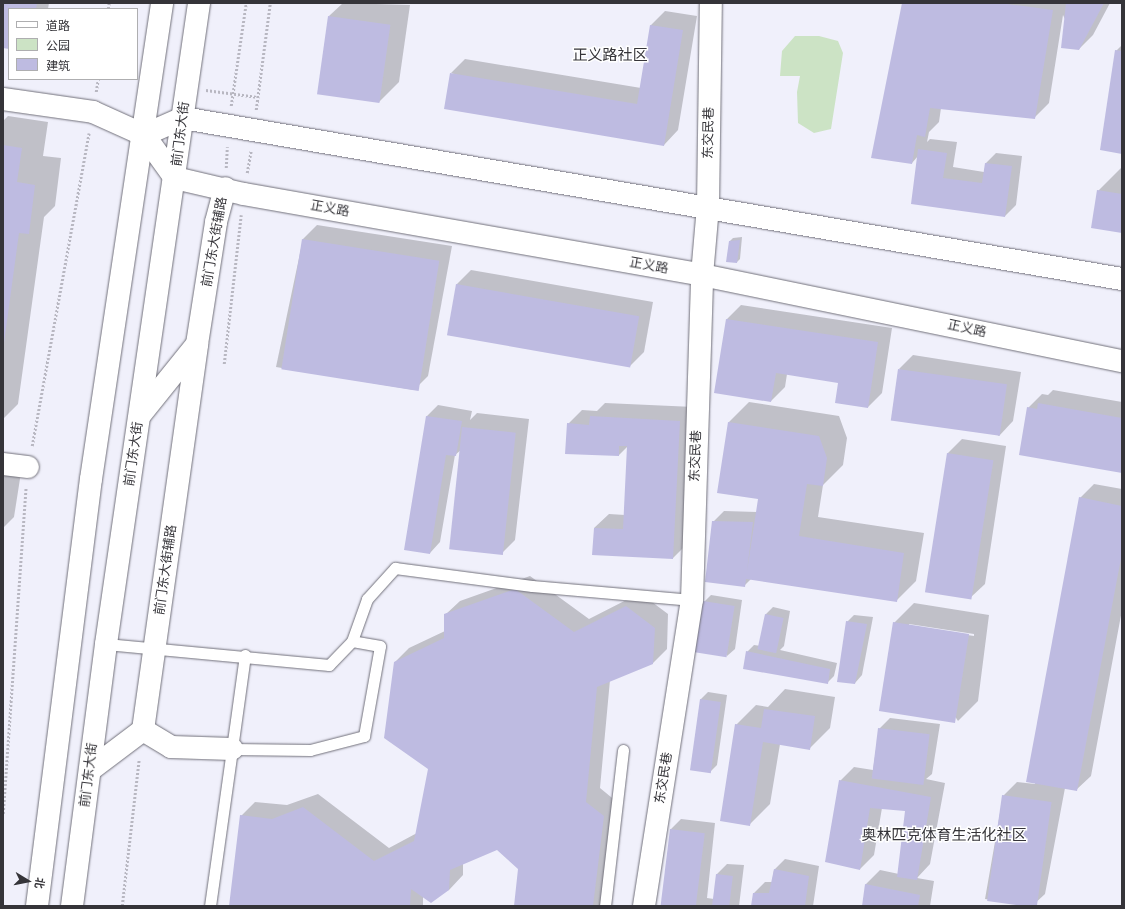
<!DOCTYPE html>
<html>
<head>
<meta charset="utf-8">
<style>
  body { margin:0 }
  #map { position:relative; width:1125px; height:909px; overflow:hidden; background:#f0f0fb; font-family:"Asap Condensed","Noto Sans SC",sans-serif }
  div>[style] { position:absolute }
  .green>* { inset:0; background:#cce3c5 }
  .shadow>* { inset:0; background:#0003 }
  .building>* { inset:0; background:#bebbe1; transform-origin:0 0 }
  .path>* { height:2.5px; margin-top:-1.25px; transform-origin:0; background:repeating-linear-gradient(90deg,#b8b7c1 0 2px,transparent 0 4px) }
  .roads { filter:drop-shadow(0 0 1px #71707a) drop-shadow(0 0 1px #71707a) }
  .service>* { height:11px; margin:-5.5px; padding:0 5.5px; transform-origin:5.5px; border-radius:5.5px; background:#fff }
  .minor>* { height:22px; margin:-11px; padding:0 11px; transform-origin:11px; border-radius:11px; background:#fff }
  .tertiary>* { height:22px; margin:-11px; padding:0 11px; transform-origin:11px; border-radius:11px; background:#fff }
  .primary>* { height:22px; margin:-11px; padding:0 11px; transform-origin:11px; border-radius:11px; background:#fff }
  span { translate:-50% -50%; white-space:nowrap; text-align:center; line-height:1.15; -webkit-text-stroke:3px #fff; paint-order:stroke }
  .street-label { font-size:13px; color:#353439 }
  .quarter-label { font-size:15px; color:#353439 }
  .frame { position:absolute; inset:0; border:4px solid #353439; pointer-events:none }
  .legend { position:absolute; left:8px; top:8px; width:130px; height:72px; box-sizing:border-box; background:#fff; border:1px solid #aeaeb0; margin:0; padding:5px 7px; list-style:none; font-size:12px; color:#353439 }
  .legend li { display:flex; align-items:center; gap:8px; height:20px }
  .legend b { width:20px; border:1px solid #aeaeb0 }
  .north { position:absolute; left:8px; top:861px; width:40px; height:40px; -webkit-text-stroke:3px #fff; paint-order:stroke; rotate:100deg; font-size:11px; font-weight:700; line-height:16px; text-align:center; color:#353439 }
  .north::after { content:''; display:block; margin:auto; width:14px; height:18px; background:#353439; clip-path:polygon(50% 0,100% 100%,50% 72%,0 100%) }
</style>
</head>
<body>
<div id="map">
  <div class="green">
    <i style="clip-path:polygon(795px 36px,819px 36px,838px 41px,843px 53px,831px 129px,814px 133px,798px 123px,797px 92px,800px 76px,780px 76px,782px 51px)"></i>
  </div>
  <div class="shadow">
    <i style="clip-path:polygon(3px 3px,49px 3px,48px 9px,9px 9px,9px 48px,3px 47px)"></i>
    <i style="clip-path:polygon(343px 3px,410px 5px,399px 82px,379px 102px,329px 16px)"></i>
    <i style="clip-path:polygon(903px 3px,1110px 3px,1093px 35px,1079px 49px,1063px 15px,1049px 103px,1035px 117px,941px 108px,939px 122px,929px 132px,927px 142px,930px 139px,957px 142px,953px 167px,984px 172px,986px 163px,996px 153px,1022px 156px,1016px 205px,1005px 216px,912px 203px,918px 156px,912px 163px)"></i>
    <i style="clip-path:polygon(665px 11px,697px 16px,678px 130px,664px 145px,451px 73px,465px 59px,641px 88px,651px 25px)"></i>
    <i style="clip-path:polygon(1122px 45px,1122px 153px,1116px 51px)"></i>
    <i style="clip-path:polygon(8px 116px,48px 122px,43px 156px,61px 158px,55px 206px,44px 217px,18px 404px,3px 419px,3px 121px)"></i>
    <i style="clip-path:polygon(1122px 167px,1122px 232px,1098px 191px)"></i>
    <i style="clip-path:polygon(317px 225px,452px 246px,428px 376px,414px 390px,276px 367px,303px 239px)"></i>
    <i style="clip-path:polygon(742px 237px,740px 259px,737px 262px,727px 261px,730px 241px,733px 238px)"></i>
    <i style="clip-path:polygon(471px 270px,653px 302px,644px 352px,630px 366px,448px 334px,457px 284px)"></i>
    <i style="clip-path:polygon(741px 305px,892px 328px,882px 393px,868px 407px,839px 382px,787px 374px,785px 387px,771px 401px,715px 392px,727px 319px)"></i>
    <i style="clip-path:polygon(913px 355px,1021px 372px,1013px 421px,999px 436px,899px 369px)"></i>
    <i style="clip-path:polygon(1053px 390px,1122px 402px,1122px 472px,1028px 408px,1042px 394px,1048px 395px)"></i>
    <i style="clip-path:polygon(749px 402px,839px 416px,847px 438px,843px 465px,823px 485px,818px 517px,924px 533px,916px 581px,896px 601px,752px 578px,744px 586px,713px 522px,724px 511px,757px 512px,760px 498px,729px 422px)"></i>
    <i style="clip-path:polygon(605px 403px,694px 407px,687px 544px,673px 558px,594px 528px,609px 514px,625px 515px,628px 446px,619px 455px,568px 424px,582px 410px,597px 411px)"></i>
    <i style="clip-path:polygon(438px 405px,472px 411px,470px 420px,477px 413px,529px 419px,515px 540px,501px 554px,461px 450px,455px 455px,440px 542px,430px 553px,405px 549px,427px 416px)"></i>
    <i style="clip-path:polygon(962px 439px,1006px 446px,985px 584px,970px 598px,948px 453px)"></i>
    <i style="clip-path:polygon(3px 463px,22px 466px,14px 517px,3px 528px)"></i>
    <i style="clip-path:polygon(1094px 484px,1122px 489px,1122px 610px,1091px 776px,1076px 790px,1065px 788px,1045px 894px,1032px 906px,985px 899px,1003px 796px,1017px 782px,1035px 784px,1080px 498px)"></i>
    <i style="clip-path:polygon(530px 576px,589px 619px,640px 593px,668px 614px,667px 649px,653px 663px,610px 680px,600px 788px,617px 802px,605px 906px,515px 906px,519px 868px,497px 848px,463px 863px,463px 875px,449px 890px,423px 896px,423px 906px,231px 906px,241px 816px,255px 802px,287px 805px,318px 794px,389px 848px,417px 833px,429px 768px,395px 662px,409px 648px,445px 631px,445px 615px,460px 601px)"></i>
    <i style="clip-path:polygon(711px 595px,742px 600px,735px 649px,727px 656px,704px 602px)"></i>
    <i style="clip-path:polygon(evenodd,914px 603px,989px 615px,978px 701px,958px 721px,894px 623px,914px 603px,909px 624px,974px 634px,974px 636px,909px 626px,909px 624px)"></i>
    <i style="clip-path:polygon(773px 607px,790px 611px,784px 646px,780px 650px,837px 663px,834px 676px,827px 683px,747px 652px,754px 645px,761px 646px,766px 614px)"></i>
    <i style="clip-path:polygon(854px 615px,873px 617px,862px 675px,855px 683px,847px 622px)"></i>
    <i style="clip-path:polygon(785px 689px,835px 697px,830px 728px,810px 748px,780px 744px,770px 804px,750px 824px,736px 725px,756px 705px,768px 707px)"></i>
    <i style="clip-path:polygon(708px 692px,727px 695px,717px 765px,710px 772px,701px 699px)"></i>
    <i style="clip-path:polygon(890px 718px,940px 724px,932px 774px,926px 779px,945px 783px,930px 864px,917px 878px,934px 881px,930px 906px,863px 906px,866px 884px,880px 870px,899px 874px,906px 810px,882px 808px,874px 855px,860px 869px,840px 781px,854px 767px,873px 770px,879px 729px)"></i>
    <i style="clip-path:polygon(681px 819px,715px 823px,707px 898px,714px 899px,717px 874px,727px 864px,744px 865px,739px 906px,662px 906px,671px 829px)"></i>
    <i style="clip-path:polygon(785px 859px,819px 866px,813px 906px,752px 906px,754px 893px,765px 882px,772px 882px,774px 870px)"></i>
  </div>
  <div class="building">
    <i style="clip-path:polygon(3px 3px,37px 3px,36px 9px,9px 9px,9px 49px,3px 48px)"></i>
    <i style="clip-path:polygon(902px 3px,1000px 3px,1053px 10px,1035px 119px,930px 108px,925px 137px,917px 135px,912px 164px,871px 158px)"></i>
    <i style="clip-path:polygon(1066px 3px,1104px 3px,1079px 50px,1061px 48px)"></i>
    <i style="left:328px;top:16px;width:63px;height:79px;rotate:8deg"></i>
    <i style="clip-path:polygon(650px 25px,683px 30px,664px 146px,444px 109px,450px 73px,637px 104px)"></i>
    <i style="clip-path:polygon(1115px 50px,1122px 51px,1122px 154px,1100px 150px)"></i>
    <i style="clip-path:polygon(3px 145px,22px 148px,17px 182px,35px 185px,29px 234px,19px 233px,4px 343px)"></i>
    <i style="clip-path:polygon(918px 149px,947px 153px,943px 178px,982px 183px,985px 163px,1012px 166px,1005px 217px,911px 204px)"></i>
    <i style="clip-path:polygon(1097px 190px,1122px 194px,1122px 233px,1091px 228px)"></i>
    <i style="left:302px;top:239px;width:139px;height:132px;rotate:9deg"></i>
    <i style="clip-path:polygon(740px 240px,737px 263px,726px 262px,729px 241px)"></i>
    <i style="left:456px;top:284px;width:186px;height:52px;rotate:10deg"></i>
    <i style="clip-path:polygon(726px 319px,878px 342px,868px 408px,835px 403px,838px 383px,776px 373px,771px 402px,714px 393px)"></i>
    <i style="left:898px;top:369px;width:110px;height:52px;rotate:8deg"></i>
    <i style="clip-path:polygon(1038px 403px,1122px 418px,1122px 473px,1019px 455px,1027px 407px,1037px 409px)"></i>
    <i style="clip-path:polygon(426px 416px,462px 421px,456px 456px,446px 455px,430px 554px,404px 550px)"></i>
    <i style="clip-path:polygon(590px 416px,680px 421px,673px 559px,592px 555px,594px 528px,623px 529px,627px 446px,619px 446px,619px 456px,565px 454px,567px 423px,589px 425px)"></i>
    <i style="clip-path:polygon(728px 422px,819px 436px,827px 458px,823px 486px,807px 484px,799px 536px,904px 553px,897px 602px,746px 579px,745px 587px,705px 582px,712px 521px,753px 522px,747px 571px,758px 499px,717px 493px)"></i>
    <i style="left:462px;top:427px;width:54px;height:123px;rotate:6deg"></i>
    <i style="left:947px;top:453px;width:47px;height:141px;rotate:9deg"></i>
    <i style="clip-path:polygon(1079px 497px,1122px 506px,1122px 553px,1077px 791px,1026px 782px)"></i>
    <i style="clip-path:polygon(515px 589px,574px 632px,626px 606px,655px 628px,653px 664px,597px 687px,586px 802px,604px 816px,593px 906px,514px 906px,518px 869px,497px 850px,450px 870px,449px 890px,431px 903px,411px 889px,410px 906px,229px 906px,240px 815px,272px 819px,303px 807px,374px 861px,414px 841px,428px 769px,384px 738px,394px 662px,444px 638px,444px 614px)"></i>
    <i style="left:703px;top:601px;width:32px;height:52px;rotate:9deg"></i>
    <i style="left:765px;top:614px;width:19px;height:36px;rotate:12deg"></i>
    <i style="clip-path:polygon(846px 621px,867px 624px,855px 684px,837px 682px)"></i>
    <i style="left:893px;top:622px;width:77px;height:90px;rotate:9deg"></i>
    <i style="clip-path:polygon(746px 651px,830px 669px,828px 684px,743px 669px)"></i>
    <i style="left:700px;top:699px;width:21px;height:72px;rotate:8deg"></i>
    <i style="clip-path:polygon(764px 709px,815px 716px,810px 750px,763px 742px,750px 826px,720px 821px,735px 724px,761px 728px)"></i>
    <i style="left:878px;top:728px;width:52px;height:51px;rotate:7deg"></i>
    <i style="clip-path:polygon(839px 780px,931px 797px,917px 880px,897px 877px,905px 811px,870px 808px,860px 870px,825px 862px)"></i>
    <i style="left:1002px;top:795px;width:50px;height:107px;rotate:8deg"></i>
    <i style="left:670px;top:829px;width:35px;height:78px;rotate:7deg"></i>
    <i style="clip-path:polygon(774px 869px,809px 876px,805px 906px,751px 906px,753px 893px,769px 893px)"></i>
    <i style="left:716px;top:874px;width:17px;height:32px;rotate:7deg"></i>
    <i style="clip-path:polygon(865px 884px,920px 895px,918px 906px,862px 906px)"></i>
  </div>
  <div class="path">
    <i style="left:108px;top:9px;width:6px;rotate:-81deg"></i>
    <i style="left:206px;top:90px;width:51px;rotate:7.8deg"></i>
    <i style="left:96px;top:92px;width:13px;rotate:-81deg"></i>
    <i style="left:231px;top:106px;width:104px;rotate:-81.7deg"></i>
    <i style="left:256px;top:110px;width:108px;rotate:-82.5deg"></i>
    <i style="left:226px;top:168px;width:21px;rotate:-87deg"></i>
    <i style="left:247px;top:173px;width:23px;rotate:-80deg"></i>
    <i style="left:224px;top:364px;width:150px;rotate:-83.5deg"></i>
    <i style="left:32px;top:446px;width:318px;rotate:-79.7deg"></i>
    <i style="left:3px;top:814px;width:328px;rotate:-86deg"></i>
    <i style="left:122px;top:906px;width:147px;rotate:-83.4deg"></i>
  </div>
  <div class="roads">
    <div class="service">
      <i style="left:106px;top:644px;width:224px;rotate:5.4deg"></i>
      <i style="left:329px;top:665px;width:33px;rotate:-46deg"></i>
      <i style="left:352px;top:641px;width:45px;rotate:-70.3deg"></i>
      <i style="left:367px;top:599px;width:42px;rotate:-47.9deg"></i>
      <i style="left:395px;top:568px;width:138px;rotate:7.5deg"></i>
      <i style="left:532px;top:586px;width:161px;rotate:5deg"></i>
      <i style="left:245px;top:655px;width:95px;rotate:97.9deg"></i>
      <i style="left:232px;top:749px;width:78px;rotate:0.7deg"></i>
      <i style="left:310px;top:750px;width:56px;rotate:-14.5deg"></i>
      <i style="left:364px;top:736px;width:91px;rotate:-79.9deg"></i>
      <i style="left:380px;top:646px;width:28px;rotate:-170deg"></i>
      <i style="left:210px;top:906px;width:159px;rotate:-82deg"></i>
      <i style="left:605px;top:906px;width:157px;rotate:-83.4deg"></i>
    </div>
    <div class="minor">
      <i style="left:3px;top:464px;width:25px;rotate:7deg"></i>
      <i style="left:143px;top:730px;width:33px;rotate:31deg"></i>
      <i style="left:171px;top:747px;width:61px;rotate:1.9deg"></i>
      <i style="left:644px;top:906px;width:310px;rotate:-81.1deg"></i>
      <i style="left:692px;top:600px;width:325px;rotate:-88.2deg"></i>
      <i style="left:702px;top:275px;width:68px;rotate:-85deg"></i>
      <i style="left:708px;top:207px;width:204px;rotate:-89.2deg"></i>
    </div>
    <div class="tertiary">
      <i style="left:3px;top:99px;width:91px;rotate:8.2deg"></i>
      <i style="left:93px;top:112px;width:56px;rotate:24.3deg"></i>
      <i style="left:144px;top:135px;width:53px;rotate:54.2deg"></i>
      <i style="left:175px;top:178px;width:71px;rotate:13.1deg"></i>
      <i style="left:244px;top:194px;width:465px;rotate:10deg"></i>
      <i style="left:702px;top:275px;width:429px;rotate:11.6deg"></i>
      <i style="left:144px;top:135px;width:43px;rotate:-23.6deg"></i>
      <i style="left:183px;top:118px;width:953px;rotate:9.73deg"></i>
      <i style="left:140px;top:415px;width:91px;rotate:-51.2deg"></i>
      <i style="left:90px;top:770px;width:66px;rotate:-37deg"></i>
      <i style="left:143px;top:730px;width:390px;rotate:-82deg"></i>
      <i style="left:197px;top:344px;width:123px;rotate:-81.1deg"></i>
      <i style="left:216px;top:222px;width:35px;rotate:-75deg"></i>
    </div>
    <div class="primary">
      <i style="left:37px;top:906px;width:430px;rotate:-82.8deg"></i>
      <i style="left:91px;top:479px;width:481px;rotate:-81.5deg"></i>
      <i style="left:72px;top:906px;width:264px;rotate:-82.6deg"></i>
      <i style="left:106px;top:644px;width:648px;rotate:-81.74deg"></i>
    </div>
  </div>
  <div class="street-label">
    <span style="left:709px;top:133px;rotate:-89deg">东交民巷</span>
    <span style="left:181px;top:134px;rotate:-83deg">前门东大街</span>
    <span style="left:330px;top:209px;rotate:10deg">正义路</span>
    <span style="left:215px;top:242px;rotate:-80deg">前门东大街辅路</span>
    <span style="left:649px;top:266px;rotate:10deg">正义路</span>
    <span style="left:967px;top:329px;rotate:12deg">正义路</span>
    <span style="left:134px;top:454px;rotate:-82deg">前门东大街</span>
    <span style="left:696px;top:456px;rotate:-88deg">东交民巷</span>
    <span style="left:166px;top:570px;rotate:-82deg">前门东大街辅路</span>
    <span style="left:89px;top:775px;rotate:-83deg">前门东大街</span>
    <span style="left:664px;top:778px;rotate:-81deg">东交民巷</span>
  </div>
  <div class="quarter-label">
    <span style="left:610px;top:55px">正义路社区</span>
    <span style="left:944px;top:835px">奥林匹克体育生活化社区</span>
  </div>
  <div class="frame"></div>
  <ul class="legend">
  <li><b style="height:5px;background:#fff"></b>道路</li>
  <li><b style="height:11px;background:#cce3c5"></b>公园</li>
  <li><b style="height:11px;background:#bebbe1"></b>建筑</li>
  </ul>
  <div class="north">北</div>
</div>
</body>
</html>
